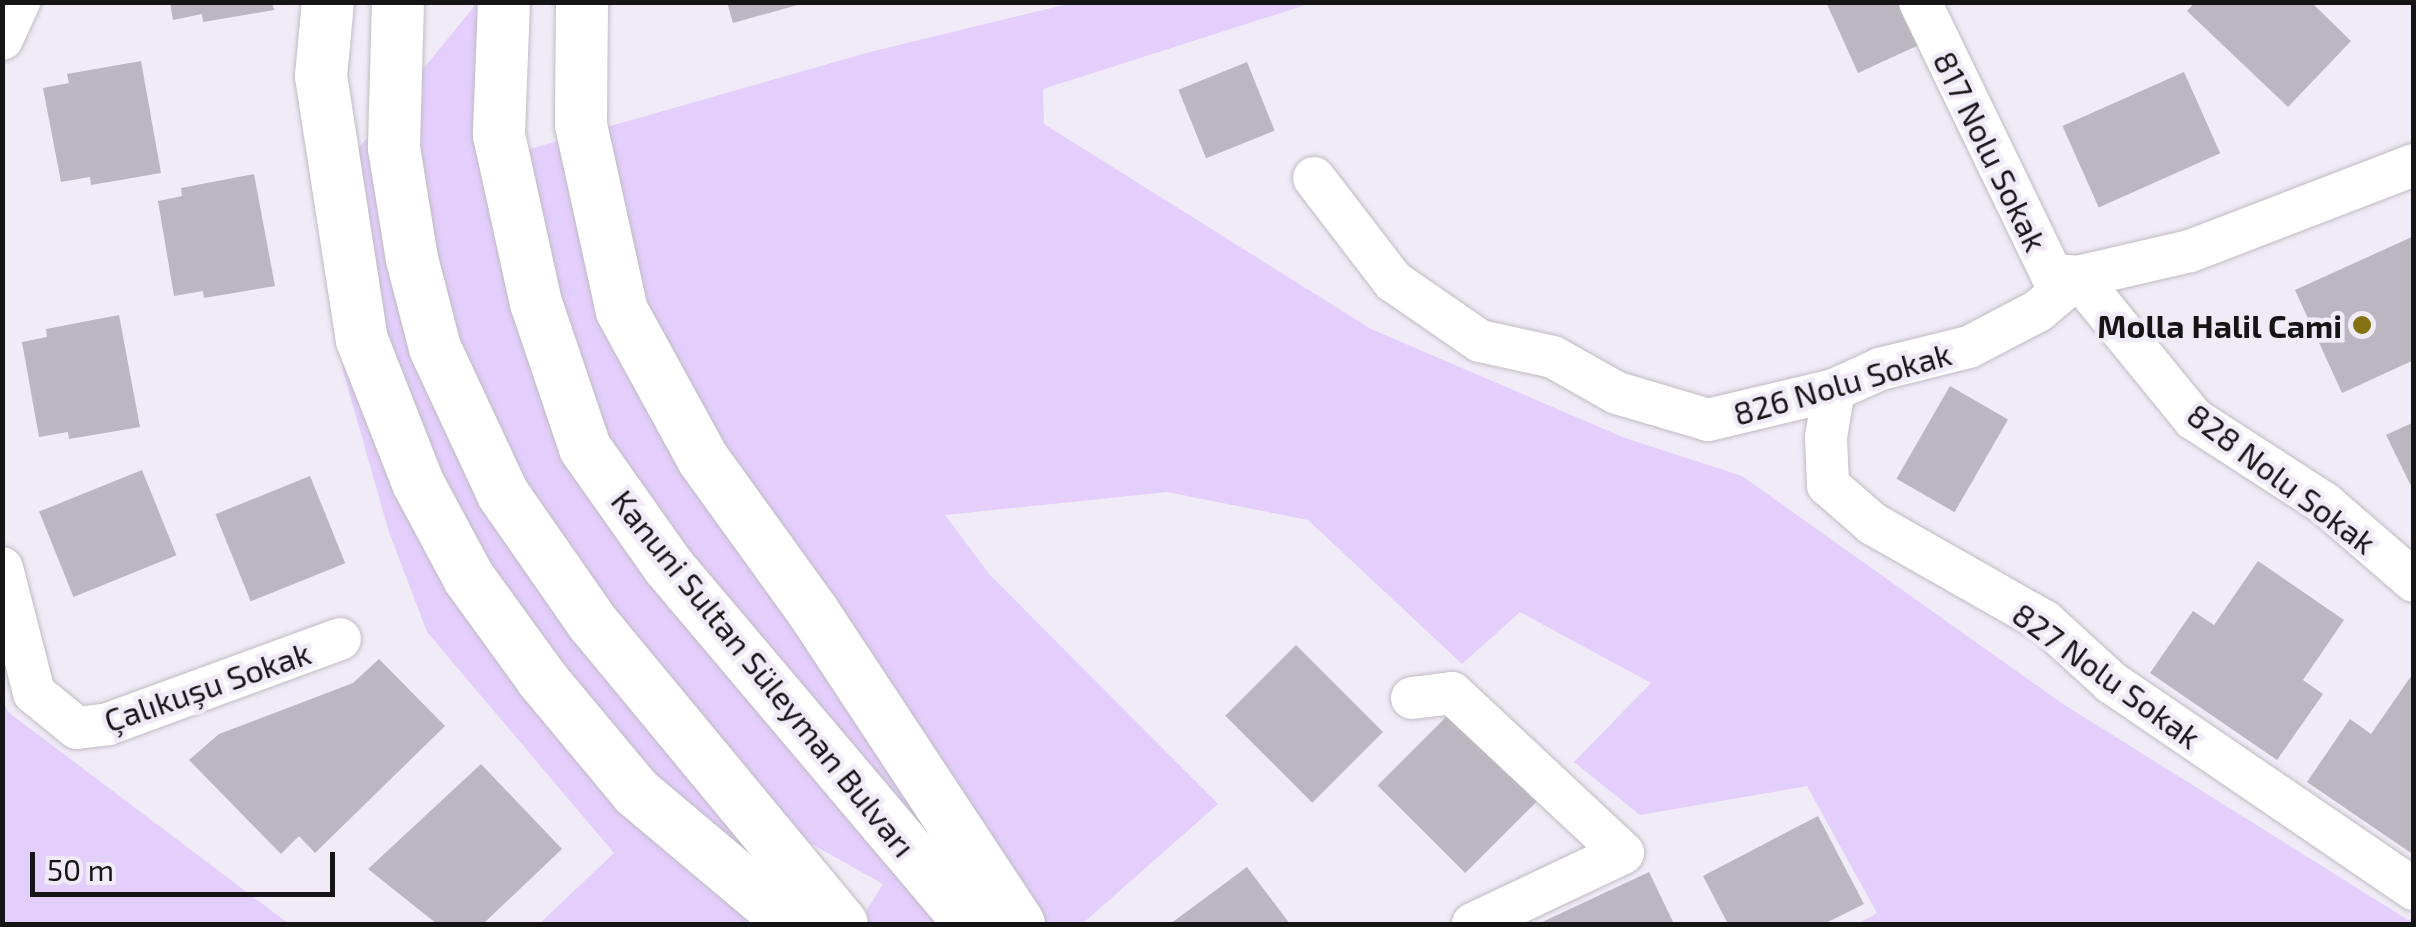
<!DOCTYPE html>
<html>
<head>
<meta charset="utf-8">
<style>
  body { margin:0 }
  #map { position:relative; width:2416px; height:927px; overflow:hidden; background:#f0ebf6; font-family:"Exo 2",sans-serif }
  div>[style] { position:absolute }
  .green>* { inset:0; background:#e4cefc }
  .building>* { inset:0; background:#bbb6c0; transform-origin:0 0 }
  .roads { filter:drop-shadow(0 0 2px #c0bbc5) drop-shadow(0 0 2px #c0bbc5) }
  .minor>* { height:42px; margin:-21px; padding:0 21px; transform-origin:21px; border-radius:21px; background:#fff }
  .major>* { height:52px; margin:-26px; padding:0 26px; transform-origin:26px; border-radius:26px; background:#fff }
  .dots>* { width:28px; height:28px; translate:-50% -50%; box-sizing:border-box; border:5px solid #f0ebf6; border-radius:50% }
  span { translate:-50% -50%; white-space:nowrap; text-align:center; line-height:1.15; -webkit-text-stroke:9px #f0ebf6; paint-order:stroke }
  .street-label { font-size:32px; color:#151417 }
  .poi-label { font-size:32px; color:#151417; font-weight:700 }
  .right { translate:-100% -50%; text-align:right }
  .frame { position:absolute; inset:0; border:5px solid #151417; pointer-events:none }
  .scale { position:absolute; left:30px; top:852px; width:305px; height:45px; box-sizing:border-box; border:5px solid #151417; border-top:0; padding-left:12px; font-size:30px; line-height:35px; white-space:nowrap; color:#151417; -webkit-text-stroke:8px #f0ebf6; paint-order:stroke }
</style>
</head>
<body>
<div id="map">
  <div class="green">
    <i style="clip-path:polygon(477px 3px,488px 161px,870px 52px,1072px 3px,1312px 3px,1043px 89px,1044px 124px,1371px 329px,1625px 438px,1742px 476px,2063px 704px,2408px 920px,2413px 917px,2413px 924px,1858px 924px,1877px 913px,1807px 786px,1640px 815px,1574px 762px,1651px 683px,1520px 612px,1462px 664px,1308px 520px,1167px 492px,945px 515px,990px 575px,1218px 804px,1082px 924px,858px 924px,883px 884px,783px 828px,785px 924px,539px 924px,614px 853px,427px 632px,389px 532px,343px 371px,330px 183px)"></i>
    <i style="clip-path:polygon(2px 698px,8px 712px,289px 924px,3px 924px)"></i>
  </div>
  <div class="building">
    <i style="clip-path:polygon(170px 2px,272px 2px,274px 10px,203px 22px,202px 14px,173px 20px)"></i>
    <i style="clip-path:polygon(727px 2px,801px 2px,801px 4px,733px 23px)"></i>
    <i style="clip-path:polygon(1826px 2px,1902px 2px,1921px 44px,1858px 73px)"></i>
    <i style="clip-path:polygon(2195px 2px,2311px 2px,2351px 41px,2288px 107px,2187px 11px)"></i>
    <i style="clip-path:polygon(141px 61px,161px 173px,91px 185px,90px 177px,61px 182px,43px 88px,69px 83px,67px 74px)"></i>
    <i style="left:1247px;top:62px;width:74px;height:74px;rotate:68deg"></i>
    <i style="left:2184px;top:72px;width:89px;height:133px;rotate:66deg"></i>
    <i style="clip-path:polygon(254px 174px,275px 286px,204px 298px,203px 291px,174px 296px,158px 201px,182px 196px,181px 188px)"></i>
    <i style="clip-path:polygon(2414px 236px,2414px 360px,2342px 393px,2295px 290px)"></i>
    <i style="clip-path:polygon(119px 315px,140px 427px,69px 439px,68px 432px,39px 437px,22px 342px,47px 337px,46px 329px)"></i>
    <i style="left:1950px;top:386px;width:67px;height:107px;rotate:30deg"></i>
    <i style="clip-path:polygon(2414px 422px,2414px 492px,2386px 435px)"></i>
    <i style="left:142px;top:470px;width:92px;height:111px;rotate:68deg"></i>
    <i style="left:310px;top:476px;width:94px;height:102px;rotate:68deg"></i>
    <i style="clip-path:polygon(2258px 561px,2344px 620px,2303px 680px,2323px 694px,2277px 760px,2150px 673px,2193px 611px,2214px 625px)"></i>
    <i style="left:1296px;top:645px;width:123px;height:100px;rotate:45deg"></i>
    <i style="clip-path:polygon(379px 659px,445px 726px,315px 853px,299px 836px,281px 854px,189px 760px,219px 734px,353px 683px)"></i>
    <i style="clip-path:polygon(2414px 672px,2414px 855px,2307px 782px,2350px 719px,2371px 734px)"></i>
    <i style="left:1449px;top:714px;width:124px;height:101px;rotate:45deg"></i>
    <i style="clip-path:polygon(481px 764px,562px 849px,483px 924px,437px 924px,368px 869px)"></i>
    <i style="clip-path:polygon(1818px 816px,1864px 904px,1824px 924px,1728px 924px,1703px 876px)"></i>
    <i style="clip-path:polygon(1247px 867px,1290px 924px,1170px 924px)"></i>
    <i style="clip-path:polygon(1649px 872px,1674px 924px,1538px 924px)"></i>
  </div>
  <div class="roads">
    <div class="minor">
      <i style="left:1920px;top:2px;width:303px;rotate:64.2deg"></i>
      <i style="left:2052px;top:275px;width:26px;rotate:4deg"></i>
      <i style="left:2078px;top:277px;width:183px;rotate:50.8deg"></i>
      <i style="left:2194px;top:419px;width:155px;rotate:32.9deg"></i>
      <i style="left:2324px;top:503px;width:119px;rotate:40.9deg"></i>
      <i style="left:2px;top:39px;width:41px;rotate:-65.3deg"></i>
      <i style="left:1314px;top:178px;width:130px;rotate:52.5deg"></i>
      <i style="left:1393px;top:281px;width:106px;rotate:34.6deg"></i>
      <i style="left:1480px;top:341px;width:75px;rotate:12.4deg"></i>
      <i style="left:1553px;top:357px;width:73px;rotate:29.4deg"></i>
      <i style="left:1617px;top:393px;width:95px;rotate:16.5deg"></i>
      <i style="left:1708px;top:420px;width:130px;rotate:-13.4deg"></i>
      <i style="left:1834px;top:390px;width:51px;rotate:-24.5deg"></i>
      <i style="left:1880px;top:369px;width:92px;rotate:-13.9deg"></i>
      <i style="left:1969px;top:347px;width:78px;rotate:-27.6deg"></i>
      <i style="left:2038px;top:311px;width:52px;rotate:-40.4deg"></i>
      <i style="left:2078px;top:277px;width:115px;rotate:-13.1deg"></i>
      <i style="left:2190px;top:251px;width:240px;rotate:-21deg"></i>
      <i style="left:1834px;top:390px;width:48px;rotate:99.7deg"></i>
      <i style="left:1826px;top:437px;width:48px;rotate:87.6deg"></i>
      <i style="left:1828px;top:485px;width:60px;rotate:40.9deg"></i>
      <i style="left:1873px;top:524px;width:197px;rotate:29.6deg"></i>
      <i style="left:2044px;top:621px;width:92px;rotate:42.4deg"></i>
      <i style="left:2112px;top:683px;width:366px;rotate:34.3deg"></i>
      <i style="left:2px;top:568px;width:129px;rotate:75.6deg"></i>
      <i style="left:34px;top:693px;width:55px;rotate:39.1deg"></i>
      <i style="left:77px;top:728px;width:31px;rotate:-7deg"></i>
      <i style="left:108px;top:724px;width:247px;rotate:-20.1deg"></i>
      <i style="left:1412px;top:698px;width:40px;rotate:-7.1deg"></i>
      <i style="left:1452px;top:693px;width:234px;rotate:43.1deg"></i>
      <i style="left:1623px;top:853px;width:166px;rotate:154.7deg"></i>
    </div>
    <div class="major">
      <i style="left:328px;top:2px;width:74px;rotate:95.4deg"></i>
      <i style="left:321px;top:76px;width:267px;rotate:81.2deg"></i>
      <i style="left:362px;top:340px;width:154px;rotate:68.6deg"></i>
      <i style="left:418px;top:483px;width:108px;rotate:61.8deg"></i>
      <i style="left:469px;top:578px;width:125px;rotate:54.1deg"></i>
      <i style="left:542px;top:679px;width:147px;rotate:50.2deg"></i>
      <i style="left:636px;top:792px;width:205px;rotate:40.1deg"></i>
      <i style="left:398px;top:2px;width:146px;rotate:91.6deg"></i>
      <i style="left:394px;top:148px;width:112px;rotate:80.8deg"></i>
      <i style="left:412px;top:259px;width:92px;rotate:75.5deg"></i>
      <i style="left:435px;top:348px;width:161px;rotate:65deg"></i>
      <i style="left:503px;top:494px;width:156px;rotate:55.2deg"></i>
      <i style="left:592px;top:622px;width:392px;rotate:50.4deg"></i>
      <i style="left:504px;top:2px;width:133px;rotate:92.2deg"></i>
      <i style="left:499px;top:135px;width:172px;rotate:77.6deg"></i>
      <i style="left:536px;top:303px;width:153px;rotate:71.3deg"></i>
      <i style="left:585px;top:448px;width:146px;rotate:54.8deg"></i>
      <i style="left:669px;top:567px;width:468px;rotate:49.8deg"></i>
      <i style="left:582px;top:2px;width:123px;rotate:90.5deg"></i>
      <i style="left:581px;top:125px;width:190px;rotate:77.6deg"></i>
      <i style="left:622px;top:311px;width:169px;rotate:61.3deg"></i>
      <i style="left:703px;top:459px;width:190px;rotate:54.2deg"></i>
      <i style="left:814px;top:613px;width:372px;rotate:56.6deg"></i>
    </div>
  </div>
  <div class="dots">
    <i style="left:2362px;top:325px;background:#847111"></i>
  </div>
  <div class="street-label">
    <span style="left:1991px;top:151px;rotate:64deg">817 Nolu Sokak</span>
    <span style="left:1842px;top:383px;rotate:-16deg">826 Nolu Sokak</span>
    <span style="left:2282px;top:478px;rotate:37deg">828 Nolu Sokak</span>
    <span style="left:764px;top:673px;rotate:51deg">Kanuni Sultan Süleyman Bulvarı</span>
    <span style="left:2107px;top:675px;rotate:36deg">827 Nolu Sokak</span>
    <span style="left:207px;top:686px;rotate:-19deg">Çalıkuşu Sokak</span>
  </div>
  <div class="poi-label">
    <span class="right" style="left:2342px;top:325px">Molla Halil Cami</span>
  </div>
  <div class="frame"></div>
  <div class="scale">50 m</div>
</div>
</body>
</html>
